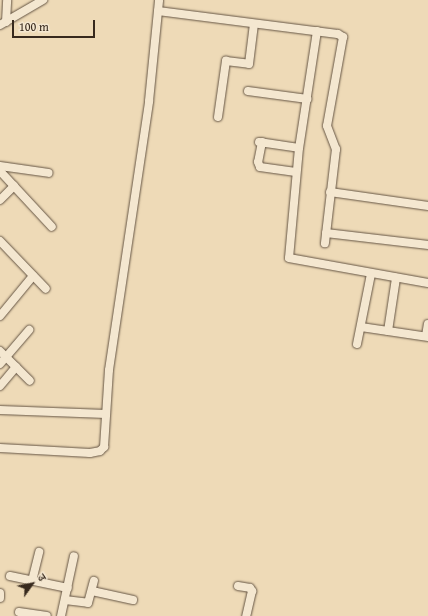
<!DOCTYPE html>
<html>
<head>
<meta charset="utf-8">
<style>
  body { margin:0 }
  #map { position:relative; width:428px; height:616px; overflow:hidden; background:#eedab7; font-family:"Gentium Book Plus","Noto Serif Devanagari",serif }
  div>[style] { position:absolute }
  .roads { filter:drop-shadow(0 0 1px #655544) drop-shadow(0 0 1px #655544) }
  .minor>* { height:8px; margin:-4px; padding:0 4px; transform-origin:4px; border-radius:4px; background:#f4e7d0 }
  span { translate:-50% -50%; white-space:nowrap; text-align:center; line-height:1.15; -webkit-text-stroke:3.5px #f4e7d0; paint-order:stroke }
  .north { position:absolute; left:12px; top:564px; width:40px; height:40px; -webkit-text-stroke:3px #f4e7d0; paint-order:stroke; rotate:57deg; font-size:11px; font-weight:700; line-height:16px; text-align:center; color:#37291d }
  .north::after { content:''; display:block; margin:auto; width:14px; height:18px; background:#37291d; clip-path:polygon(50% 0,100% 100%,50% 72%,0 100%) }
  .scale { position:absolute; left:12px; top:20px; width:83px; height:18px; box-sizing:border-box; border:2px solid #37291d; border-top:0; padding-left:5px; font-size:12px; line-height:14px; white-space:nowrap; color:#37291d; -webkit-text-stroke:3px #f4e7d0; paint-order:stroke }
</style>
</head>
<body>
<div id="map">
  <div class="roads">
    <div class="minor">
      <i style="left:158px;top:11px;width:181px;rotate:7.3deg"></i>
      <i style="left:338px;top:34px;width:6px;rotate:31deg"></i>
      <i style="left:343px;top:37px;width:90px;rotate:100.2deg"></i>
      <i style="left:327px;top:126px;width:25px;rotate:69deg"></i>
      <i style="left:336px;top:149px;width:95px;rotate:96.7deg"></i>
      <i style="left:6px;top:22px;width:22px;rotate:-87deg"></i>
      <i style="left:0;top:25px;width:50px;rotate:-30.2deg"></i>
      <i style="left:317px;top:31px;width:118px;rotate:98.7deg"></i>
      <i style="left:299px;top:148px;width:110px;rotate:95.2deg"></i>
      <i style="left:289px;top:258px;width:141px;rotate:10.2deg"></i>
      <i style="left:248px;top:91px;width:60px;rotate:7.7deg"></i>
      <i style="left:218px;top:117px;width:57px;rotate:-81.9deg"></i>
      <i style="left:226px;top:61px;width:23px;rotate:7deg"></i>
      <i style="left:249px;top:64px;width:40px;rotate:-82.9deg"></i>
      <i style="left:259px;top:142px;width:40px;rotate:8.5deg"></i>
      <i style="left:262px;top:142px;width:20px;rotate:101deg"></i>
      <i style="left:258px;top:162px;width:5px;rotate:68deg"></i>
      <i style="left:260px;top:167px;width:36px;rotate:8deg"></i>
      <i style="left:0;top:166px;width:49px;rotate:8.1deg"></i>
      <i style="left:0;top:171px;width:76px;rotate:47.1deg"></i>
      <i style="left:330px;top:192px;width:99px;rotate:8.1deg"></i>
      <i style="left:0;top:200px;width:20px;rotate:-45deg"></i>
      <i style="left:326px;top:233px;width:103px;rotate:6.7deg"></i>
      <i style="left:0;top:241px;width:66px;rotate:46.2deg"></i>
      <i style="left:0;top:316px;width:52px;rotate:-50.5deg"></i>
      <i style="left:361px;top:327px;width:68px;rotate:8.5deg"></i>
      <i style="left:388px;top:331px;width:54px;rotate:-81.4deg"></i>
      <i style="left:426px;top:336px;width:12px;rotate:-81deg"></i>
      <i style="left:357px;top:344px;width:71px;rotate:-78.7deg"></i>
      <i style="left:0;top:351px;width:42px;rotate:45deg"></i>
      <i style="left:0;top:364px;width:45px;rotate:-49.5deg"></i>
      <i style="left:0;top:386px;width:25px;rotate:-50deg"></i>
      <i style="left:0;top:410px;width:106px;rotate:2.2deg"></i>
      <i style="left:0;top:448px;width:90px;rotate:3.2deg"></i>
      <i style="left:90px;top:453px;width:10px;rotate:-11deg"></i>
      <i style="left:100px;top:451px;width:6px;rotate:-45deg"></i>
      <i style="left:104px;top:447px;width:77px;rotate:-86.3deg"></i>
      <i style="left:109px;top:370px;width:272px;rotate:-81.5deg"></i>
      <i style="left:149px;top:101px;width:101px;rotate:-84.3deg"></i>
      <i style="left:10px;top:576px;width:59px;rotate:11.7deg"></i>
      <i style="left:32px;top:581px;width:30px;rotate:-76deg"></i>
      <i style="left:238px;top:586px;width:12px;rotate:9deg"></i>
      <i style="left:250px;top:588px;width:4px;rotate:56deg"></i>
      <i style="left:252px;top:591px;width:26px;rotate:103deg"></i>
      <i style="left:92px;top:591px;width:42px;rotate:12.4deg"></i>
      <i style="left:0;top:593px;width:5px;rotate:90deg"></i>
      <i style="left:65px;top:600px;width:23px;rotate:7deg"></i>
      <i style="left:88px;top:603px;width:23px;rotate:-75deg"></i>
      <i style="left:19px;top:612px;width:28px;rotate:8deg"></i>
      <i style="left:61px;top:616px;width:61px;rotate:-77.8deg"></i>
    </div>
  </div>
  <div class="north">उ</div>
  <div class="scale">100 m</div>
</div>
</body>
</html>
